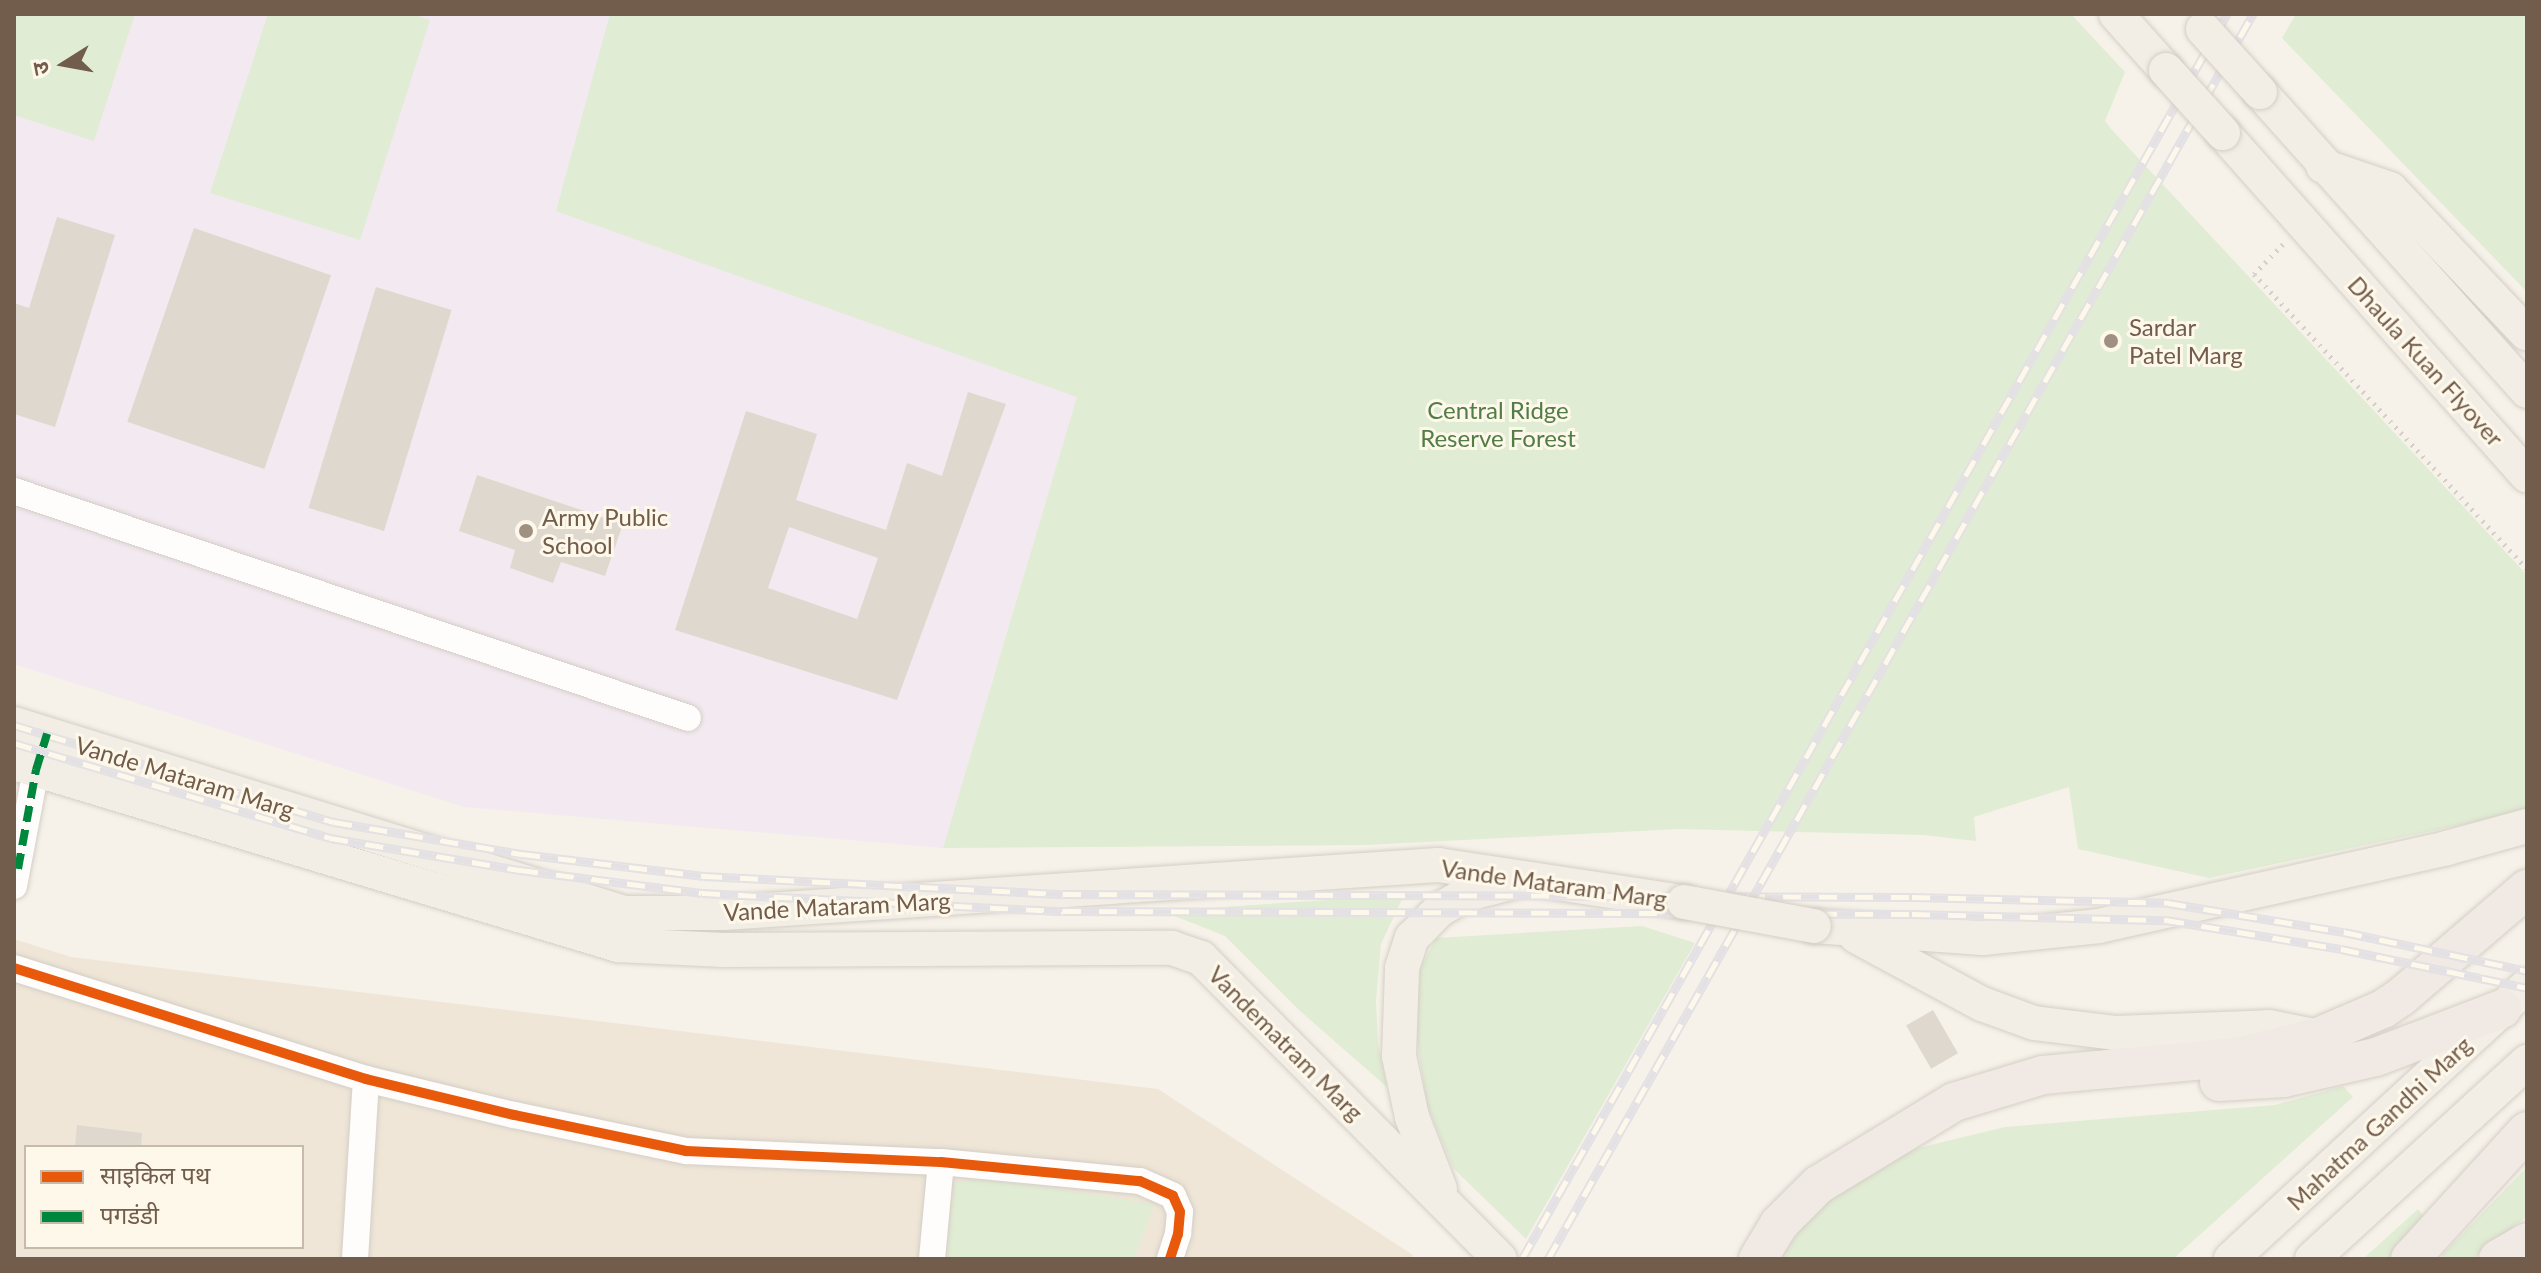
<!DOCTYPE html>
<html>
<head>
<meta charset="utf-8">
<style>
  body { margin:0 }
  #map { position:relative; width:2541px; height:1273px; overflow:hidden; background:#f6f2e9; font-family:Lato,"Noto Sans Devanagari",sans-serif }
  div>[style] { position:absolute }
  .residential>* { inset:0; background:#efe6d7 }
  .education>* { inset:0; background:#f3e9f1 }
  .green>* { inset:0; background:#e1ecd4 }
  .building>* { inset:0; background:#dfd8cf; transform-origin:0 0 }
  .path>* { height:5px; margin-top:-2.5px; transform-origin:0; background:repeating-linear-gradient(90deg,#d7d0ca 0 2px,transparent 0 8px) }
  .roads { filter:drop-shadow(0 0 2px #d4cec6) drop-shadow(0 0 2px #d4cec6) }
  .minor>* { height:26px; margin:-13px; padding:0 13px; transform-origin:13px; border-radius:13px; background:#fefdfc }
  .major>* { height:34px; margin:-17px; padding:0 17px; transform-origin:17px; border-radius:17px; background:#f2eee5 }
  .highway>* { height:38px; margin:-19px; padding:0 19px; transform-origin:19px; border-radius:19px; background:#f0e9e4 }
  .rail>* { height:9px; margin-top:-4.5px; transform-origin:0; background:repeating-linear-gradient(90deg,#fef8ea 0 18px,#e4e1e4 0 36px); box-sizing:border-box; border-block:2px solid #e4e1e4 }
  .bridges { filter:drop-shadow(0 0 2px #d5cdc5) drop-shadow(0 0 2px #d5cdc5) }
  .major-bridge>* { height:34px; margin:-17px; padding:0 17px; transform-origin:17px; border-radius:17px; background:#f2eee5 }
  .quiet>* { height:8px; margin-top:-4px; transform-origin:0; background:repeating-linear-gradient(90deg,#00873e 0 16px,transparent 0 24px) }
  .cycleway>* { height:10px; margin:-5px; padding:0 5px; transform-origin:5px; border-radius:5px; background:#e8590c }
  .dots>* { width:22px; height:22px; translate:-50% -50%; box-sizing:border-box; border:4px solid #fef8ea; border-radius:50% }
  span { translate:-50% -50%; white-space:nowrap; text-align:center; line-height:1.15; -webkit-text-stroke:6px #fef8ea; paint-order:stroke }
  .poi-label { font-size:24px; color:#725c4b }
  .left { translate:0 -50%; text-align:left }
  .street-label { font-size:24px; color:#725c4b }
  .park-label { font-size:24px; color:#527d46 }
  .frame { position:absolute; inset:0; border:16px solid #725c4b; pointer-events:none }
  .legend { position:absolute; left:24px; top:1145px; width:280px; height:104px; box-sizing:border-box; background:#fef8ea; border:2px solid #c6baaa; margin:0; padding:10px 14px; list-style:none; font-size:24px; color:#725c4b }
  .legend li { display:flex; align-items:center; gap:16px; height:40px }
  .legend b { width:40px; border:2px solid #c6baaa }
  .north { position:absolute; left:24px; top:24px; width:80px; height:80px; -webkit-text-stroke:6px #fef8ea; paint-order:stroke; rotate:259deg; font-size:22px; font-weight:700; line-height:32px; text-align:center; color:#725c4b }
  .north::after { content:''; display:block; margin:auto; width:28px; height:36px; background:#725c4b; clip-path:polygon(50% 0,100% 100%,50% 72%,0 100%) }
</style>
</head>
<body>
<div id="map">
  <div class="residential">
    <i style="clip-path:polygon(evenodd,14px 939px,71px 957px,1158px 1089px,1413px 1255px,1411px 1259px,14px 1259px,14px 939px,26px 1147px,302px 1147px,302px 1247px,26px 1247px,26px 1147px)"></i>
  </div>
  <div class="education">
    <i style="clip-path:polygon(14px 14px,876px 14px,1167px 96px,943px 848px,464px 807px,14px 664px)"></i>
  </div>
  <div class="green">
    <i style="clip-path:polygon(14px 14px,135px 14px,94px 141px,14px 115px)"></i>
    <i style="clip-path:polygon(268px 14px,412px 14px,430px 20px,360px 240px,210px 193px)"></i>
    <i style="clip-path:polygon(610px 14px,2071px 14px,2125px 72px,2105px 121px,2112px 130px,2527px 575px,2527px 811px,2209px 878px,2078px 849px,2069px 787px,1974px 817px,1976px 841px,1924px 835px,1678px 829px,1367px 845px,943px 848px,1077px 397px,556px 211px)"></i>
    <i style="clip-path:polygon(2296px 14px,2527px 14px,2527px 292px,2282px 38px)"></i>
    <i style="clip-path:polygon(1404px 895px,1381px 944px,1376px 1001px,1378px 1043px,1387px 1087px,1300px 1011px,1225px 936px,1162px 911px)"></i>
    <i style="clip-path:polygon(1642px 926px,1695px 943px,1526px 1239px,1453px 1168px,1427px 1105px,1416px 1035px,1420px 968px,1436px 938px)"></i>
    <i style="clip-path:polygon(2343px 1086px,2353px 1097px,2173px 1259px,1780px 1259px,1804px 1224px,1833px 1191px,1914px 1149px,2005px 1127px,2275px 1105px)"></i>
    <i style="clip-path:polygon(2527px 1167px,2527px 1216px,2473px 1259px,2445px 1259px,2442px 1255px)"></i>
    <i style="clip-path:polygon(986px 1178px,1154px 1204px,1134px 1259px,939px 1259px,956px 1182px)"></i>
    <i style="clip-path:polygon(2418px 1209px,2428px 1222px,2391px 1259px,2363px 1259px)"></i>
  </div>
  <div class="building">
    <i style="clip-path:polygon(57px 217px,115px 235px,55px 427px,14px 414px,14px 303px,29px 308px)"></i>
    <i style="left:194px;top:228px;width:145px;height:205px;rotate:19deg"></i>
    <i style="left:376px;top:287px;width:79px;height:231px;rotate:17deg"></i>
    <i style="clip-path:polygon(evenodd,968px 392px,1006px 404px,897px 700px,675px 630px,746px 411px,817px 434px,796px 500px,886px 530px,907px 463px,942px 476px,968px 392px,789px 527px,878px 558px,857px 619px,768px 588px,789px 527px)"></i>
    <i style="clip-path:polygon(477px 475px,623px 524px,605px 576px,561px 562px,553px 583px,510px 568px,515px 550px,459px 531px)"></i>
    <i style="left:1933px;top:1010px;width:50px;height:31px;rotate:60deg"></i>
    <i style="clip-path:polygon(77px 1125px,142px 1133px,141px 1147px,75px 1147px)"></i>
  </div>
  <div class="path">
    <i style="left:2283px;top:244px;width:42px;rotate:134deg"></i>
    <i style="left:2254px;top:274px;width:402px;rotate:47.2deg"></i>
  </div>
  <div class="roads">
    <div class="minor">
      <i style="left:14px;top:491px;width:711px;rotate:18.61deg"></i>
      <i style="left:14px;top:886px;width:118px;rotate:-79.3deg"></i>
      <i style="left:36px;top:770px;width:38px;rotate:-73deg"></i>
      <i style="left:14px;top:968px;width:369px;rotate:17.5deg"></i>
      <i style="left:366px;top:1079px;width:152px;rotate:13.7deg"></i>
      <i style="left:514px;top:1115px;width:176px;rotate:11.8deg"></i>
      <i style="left:686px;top:1151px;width:255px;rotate:2.5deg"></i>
      <i style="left:941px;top:1162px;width:200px;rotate:5.5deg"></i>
      <i style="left:1140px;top:1181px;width:36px;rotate:24deg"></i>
      <i style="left:1173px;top:1196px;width:17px;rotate:66deg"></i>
      <i style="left:1180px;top:1212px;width:22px;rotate:95deg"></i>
      <i style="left:1178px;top:1234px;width:26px;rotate:108deg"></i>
      <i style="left:355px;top:1259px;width:180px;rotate:-86.5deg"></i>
      <i style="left:932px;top:1259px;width:97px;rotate:-84.7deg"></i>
    </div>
    <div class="major">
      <i style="left:2116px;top:14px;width:75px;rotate:48.2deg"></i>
      <i style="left:2260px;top:92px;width:401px;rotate:48.2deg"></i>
      <i style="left:2223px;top:133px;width:458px;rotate:48.4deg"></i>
      <i style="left:2323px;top:166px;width:71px;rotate:18.9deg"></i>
      <i style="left:2390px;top:189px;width:199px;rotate:46.6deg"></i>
      <i style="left:14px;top:724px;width:639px;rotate:17.21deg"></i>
      <i style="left:624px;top:913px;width:100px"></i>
      <i style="left:724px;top:913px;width:716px;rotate:-3.85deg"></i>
      <i style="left:1438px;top:865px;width:249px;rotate:8.6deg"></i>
      <i style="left:14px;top:763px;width:631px;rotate:16.77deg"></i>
      <i style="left:618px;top:945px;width:106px;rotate:2.7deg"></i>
      <i style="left:724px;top:950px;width:448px;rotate:-0.3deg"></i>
      <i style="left:1172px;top:948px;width:31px;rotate:19deg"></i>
      <i style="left:1201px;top:958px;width:424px;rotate:45.2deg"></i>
      <i style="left:1814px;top:926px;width:169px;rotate:4.1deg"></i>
      <i style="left:1983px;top:938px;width:117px;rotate:-5.9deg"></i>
      <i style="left:2099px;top:926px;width:357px;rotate:-12.6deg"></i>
      <i style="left:2447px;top:848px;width:83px;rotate:-15.4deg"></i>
      <i style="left:1856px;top:936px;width:143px;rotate:28.4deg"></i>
      <i style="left:1982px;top:1004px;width:55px;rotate:20.1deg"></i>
      <i style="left:2034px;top:1023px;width:83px;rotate:7deg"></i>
      <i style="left:2116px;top:1033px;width:153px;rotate:-2.2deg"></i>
      <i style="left:2269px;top:1027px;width:50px;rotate:11.5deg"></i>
      <i style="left:1440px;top:1189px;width:77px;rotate:-111.3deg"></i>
      <i style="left:1412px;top:1117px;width:62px;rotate:-102deg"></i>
      <i style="left:1399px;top:1056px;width:88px;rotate:-88deg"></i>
      <i style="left:1402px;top:968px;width:32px;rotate:-72deg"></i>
      <i style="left:1412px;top:938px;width:39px;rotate:-46deg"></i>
      <i style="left:1439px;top:910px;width:32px;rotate:-30deg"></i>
      <i style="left:1467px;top:894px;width:49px;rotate:-14.3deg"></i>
      <i style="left:2231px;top:1259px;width:403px;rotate:-42.7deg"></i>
      <i style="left:2312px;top:1259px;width:292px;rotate:-42.5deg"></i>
    </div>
    <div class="highway">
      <i style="left:2219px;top:1082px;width:65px;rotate:-3.5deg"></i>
      <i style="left:2284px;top:1078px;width:94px;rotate:-12.9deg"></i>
      <i style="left:2376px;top:1057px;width:135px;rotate:-20.9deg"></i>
      <i style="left:1758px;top:1259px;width:41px;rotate:-59deg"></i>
      <i style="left:1779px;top:1224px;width:55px;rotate:-45deg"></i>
      <i style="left:1818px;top:1185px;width:159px;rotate:-31.4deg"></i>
      <i style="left:1954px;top:1102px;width:93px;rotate:-16.9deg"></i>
      <i style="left:2043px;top:1075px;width:195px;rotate:-5.3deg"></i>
      <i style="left:2237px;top:1057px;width:83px;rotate:-13.9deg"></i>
      <i style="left:2318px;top:1037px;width:71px;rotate:-23.3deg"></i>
      <i style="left:2383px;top:1009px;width:23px;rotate:-34deg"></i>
      <i style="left:2402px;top:996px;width:165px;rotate:-40.6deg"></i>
      <i style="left:2410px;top:1259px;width:173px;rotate:-47.6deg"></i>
      <i style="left:2498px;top:1259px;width:34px;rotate:-30deg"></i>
    </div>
  </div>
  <div class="rail">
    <i style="left:14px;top:725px;width:334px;rotate:16.9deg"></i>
    <i style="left:334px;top:822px;width:191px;rotate:9.7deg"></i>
    <i style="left:522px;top:854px;width:183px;rotate:6.9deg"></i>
    <i style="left:704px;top:876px;width:359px;rotate:2.9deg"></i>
    <i style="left:1063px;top:894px;width:849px;rotate:0.2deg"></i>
    <i style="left:1912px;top:897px;width:256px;rotate:1.3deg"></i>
    <i style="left:2168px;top:903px;width:178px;rotate:9.4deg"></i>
    <i style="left:2344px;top:932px;width:187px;rotate:12deg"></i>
    <i style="left:14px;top:743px;width:330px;rotate:16.7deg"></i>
    <i style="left:330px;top:838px;width:193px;rotate:9.6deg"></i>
    <i style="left:520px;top:870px;width:183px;rotate:7.2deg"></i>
    <i style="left:702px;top:893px;width:361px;rotate:2.9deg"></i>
    <i style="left:1063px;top:911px;width:849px;rotate:0.2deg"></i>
    <i style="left:1912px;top:914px;width:254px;rotate:1.4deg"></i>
    <i style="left:2166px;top:920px;width:177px;rotate:9.4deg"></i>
    <i style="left:2341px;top:949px;width:190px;rotate:11.8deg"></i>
    <i style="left:1522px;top:1259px;width:1431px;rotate:-60.48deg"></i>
    <i style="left:1548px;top:1259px;width:1431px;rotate:-60.48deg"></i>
  </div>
  <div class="bridges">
    <div class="major-bridge">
      <i style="left:2203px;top:29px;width:85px;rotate:47.9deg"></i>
      <i style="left:2166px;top:70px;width:85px;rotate:47.9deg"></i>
      <i style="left:1684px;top:902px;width:132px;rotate:10.5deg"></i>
    </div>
  </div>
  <div class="quiet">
    <i style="left:18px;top:869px;width:101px;rotate:-79.7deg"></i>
    <i style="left:36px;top:770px;width:38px;rotate:-73deg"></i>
  </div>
  <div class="cycleway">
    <i style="left:14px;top:968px;width:369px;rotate:17.5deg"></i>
    <i style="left:366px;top:1079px;width:152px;rotate:13.7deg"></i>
    <i style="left:514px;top:1115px;width:176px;rotate:11.8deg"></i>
    <i style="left:686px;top:1151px;width:255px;rotate:2.5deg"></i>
    <i style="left:941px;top:1162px;width:200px;rotate:5.5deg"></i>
    <i style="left:1140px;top:1181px;width:36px;rotate:24deg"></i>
    <i style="left:1173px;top:1196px;width:17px;rotate:66deg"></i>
    <i style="left:1180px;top:1212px;width:22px;rotate:95deg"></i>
    <i style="left:1178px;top:1234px;width:26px;rotate:108deg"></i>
  </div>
  <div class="dots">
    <i style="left:2111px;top:341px;background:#a09082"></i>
    <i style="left:526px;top:531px;background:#a09082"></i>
  </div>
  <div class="poi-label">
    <span class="left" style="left:2129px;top:341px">Sardar<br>Patel Marg</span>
    <span class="left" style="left:542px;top:531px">Army Public<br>School</span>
  </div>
  <div class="street-label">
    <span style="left:2426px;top:361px;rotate:48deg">Dhaula Kuan Flyover</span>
    <span style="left:185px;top:777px;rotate:17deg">Vande Mataram Marg</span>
    <span style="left:1554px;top:883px;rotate:8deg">Vande Mataram Marg</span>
    <span style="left:837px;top:906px;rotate:-3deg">Vande Mataram Marg</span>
    <span style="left:1286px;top:1043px;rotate:45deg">Vandematram Marg</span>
    <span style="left:2379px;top:1123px;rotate:-43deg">Mahatma Gandhi Marg</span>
  </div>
  <div class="park-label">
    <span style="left:1498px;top:424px">Central Ridge<br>Reserve Forest</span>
  </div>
  <div class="frame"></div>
  <ul class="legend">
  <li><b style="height:10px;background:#e8590c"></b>साइकिल पथ</li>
  <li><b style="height:10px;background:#00873e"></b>पगडंडी</li>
  </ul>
  <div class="north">उ</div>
</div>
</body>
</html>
